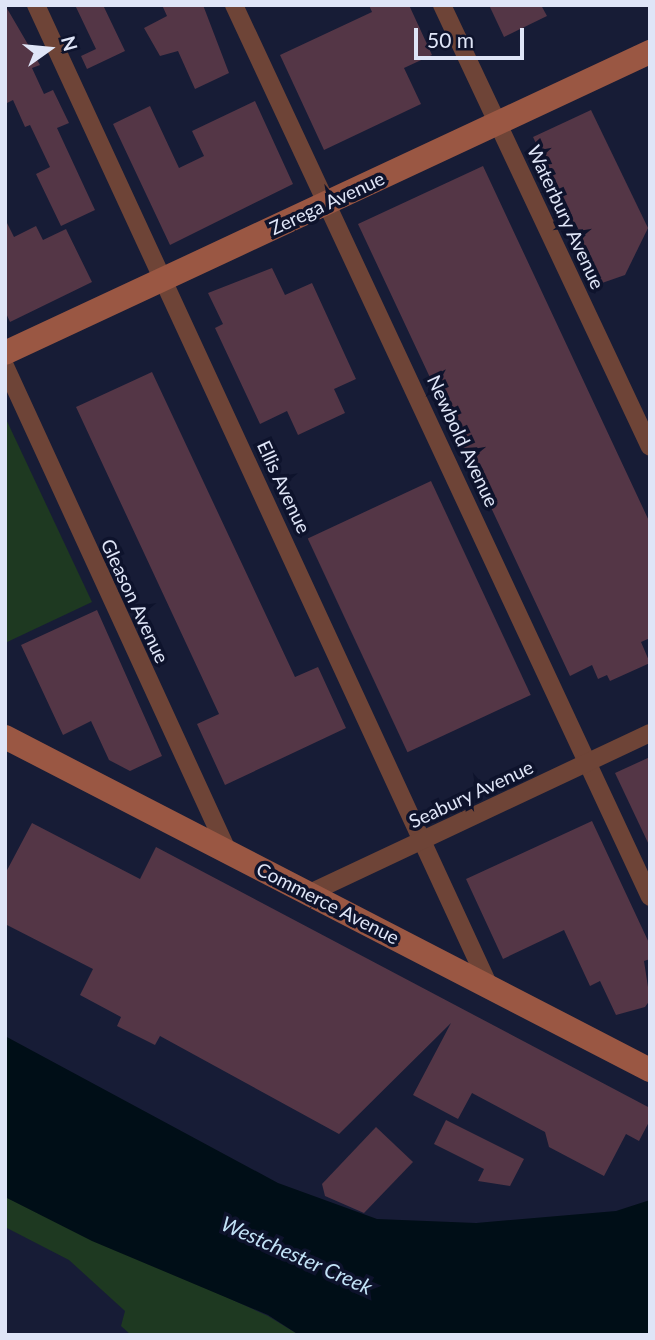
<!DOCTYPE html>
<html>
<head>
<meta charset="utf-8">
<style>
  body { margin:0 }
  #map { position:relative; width:655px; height:1340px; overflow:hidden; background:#171c36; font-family:Lato,sans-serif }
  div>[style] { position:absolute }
  .green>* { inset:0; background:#1e3921 }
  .water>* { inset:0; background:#000e17 }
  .building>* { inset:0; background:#543646; transform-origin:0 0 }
  .minor>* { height:18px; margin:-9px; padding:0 9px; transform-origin:9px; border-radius:9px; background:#6e4437 }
  .secondary>* { height:24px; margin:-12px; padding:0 12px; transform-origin:12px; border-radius:12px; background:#9a5743 }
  span { translate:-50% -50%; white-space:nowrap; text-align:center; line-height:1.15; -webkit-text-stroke:7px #0e132c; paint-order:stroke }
  .street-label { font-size:19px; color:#dfe5f7 }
  .water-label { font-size:21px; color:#c3e3f7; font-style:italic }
  .frame { position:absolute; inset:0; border:7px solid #dfe5f7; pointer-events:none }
  .north { position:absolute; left:14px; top:14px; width:70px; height:70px; -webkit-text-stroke:5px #0e132c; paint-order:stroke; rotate:75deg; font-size:19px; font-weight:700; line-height:28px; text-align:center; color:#dfe5f7 }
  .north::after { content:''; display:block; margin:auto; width:24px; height:32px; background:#dfe5f7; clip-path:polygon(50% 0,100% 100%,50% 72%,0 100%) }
  .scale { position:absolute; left:414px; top:28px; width:110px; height:32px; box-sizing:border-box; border:4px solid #dfe5f7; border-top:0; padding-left:9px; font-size:21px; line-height:24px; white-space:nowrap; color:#dfe5f7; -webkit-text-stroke:5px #0e132c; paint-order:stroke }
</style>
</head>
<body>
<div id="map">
  <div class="green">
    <i style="clip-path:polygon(5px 417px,92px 602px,5px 643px)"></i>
    <i style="clip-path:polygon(5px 1197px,268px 1316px,299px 1335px,131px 1335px,121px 1326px,125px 1311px,69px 1260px,5px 1227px)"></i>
  </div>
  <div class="water">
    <i style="clip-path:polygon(5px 1036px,278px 1183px,377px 1219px,476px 1223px,616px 1211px,650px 1200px,650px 1335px,299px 1335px,268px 1315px,92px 1241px,5px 1197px)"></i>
  </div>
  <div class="building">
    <i style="clip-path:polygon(5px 5px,40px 65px,32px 68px,44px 94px,53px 90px,69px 123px,57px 128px,95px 210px,61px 226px,36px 174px,50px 167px,30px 125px,25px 127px,13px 100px,5px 104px)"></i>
    <i style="clip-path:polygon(75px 5px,103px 5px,125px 51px,87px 69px,81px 56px,96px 49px)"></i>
    <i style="clip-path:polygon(162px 5px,203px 5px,229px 73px,195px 89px,178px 51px,160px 56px,144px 28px,167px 16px)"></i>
    <i style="clip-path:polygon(369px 5px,409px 5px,432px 55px,404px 68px,421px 104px,324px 150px,280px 55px,372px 12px)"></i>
    <i style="clip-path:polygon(489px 5px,541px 5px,547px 16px,504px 37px)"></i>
    <i style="clip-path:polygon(255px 101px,293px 184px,170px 245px,113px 124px,150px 106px,179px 168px,204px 156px,192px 131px)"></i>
    <i style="clip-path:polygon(591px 110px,648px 228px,625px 275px,602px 283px,533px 137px)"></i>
    <i style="clip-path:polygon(483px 166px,650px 523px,650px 638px,641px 642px,650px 663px,610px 681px,607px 675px,598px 679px,592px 665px,570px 676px,358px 224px)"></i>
    <i style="clip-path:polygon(5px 219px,14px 237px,36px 226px,43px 240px,66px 229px,92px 282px,10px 322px,5px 311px)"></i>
    <i style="clip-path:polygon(272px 268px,285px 295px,312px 283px,356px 379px,334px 389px,345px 413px,298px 435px,287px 411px,260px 424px,215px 328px,223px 324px,208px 293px)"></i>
    <i style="clip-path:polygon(152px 372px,295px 677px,318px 667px,346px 728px,225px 785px,197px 724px,219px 714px,76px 407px)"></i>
    <i style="left:431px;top:481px;width:236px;height:136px;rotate:65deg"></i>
    <i style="clip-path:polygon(97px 610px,162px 756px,130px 771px,109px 760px,91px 721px,63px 735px,21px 645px)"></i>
    <i style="clip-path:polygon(650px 757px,650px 847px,615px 773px)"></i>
    <i style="clip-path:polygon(592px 821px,650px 945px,650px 959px,644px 961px,650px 1000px,645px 1007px,616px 1015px,600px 981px,590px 986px,564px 930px,503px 959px,466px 879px)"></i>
    <i style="clip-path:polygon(32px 823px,140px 879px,156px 847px,650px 1108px,650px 1120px,639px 1141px,626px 1134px,604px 1176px,549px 1147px,545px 1132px,472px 1093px,458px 1119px,413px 1095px,451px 1023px,339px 1134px,160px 1036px,155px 1045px,117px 1026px,121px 1017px,80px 995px,93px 969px,5px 924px,5px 874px)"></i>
    <i style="clip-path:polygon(446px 1120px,524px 1159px,510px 1186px,478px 1181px,484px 1169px,434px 1144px)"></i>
    <i style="clip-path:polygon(376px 1127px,413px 1162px,364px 1213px,325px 1196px,322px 1184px)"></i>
  </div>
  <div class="minor">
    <i style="left:36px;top:5px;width:1083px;rotate:65.21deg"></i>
    <i style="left:234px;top:5px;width:984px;rotate:65deg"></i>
    <i style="left:442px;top:5px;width:488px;rotate:64.8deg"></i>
    <i style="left:5px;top:366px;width:535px;rotate:65.35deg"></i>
    <i style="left:310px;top:893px;width:376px;rotate:-25.2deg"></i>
  </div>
  <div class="secondary">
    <i style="left:5px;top:353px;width:712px;rotate:-25.02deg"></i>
    <i style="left:5px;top:737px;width:726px;rotate:27.31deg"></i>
  </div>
  <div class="street-label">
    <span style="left:327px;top:203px;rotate:-25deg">Zerega Avenue</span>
    <span style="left:566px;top:217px;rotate:65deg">Waterbury Avenue</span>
    <span style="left:463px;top:441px;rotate:65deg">Newbold Avenue</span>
    <span style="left:284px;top:487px;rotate:65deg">Ellis Avenue</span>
    <span style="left:135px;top:601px;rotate:65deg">Gleason Avenue</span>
    <span style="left:471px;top:794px;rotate:-25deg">Seabury Avenue</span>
    <span style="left:328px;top:903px;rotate:27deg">Commerce Avenue</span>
  </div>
  <div class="water-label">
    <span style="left:297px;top:1255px;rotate:24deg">Westchester Creek</span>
  </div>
  <div class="frame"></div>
  <div class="north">N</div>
  <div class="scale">50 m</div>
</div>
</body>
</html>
